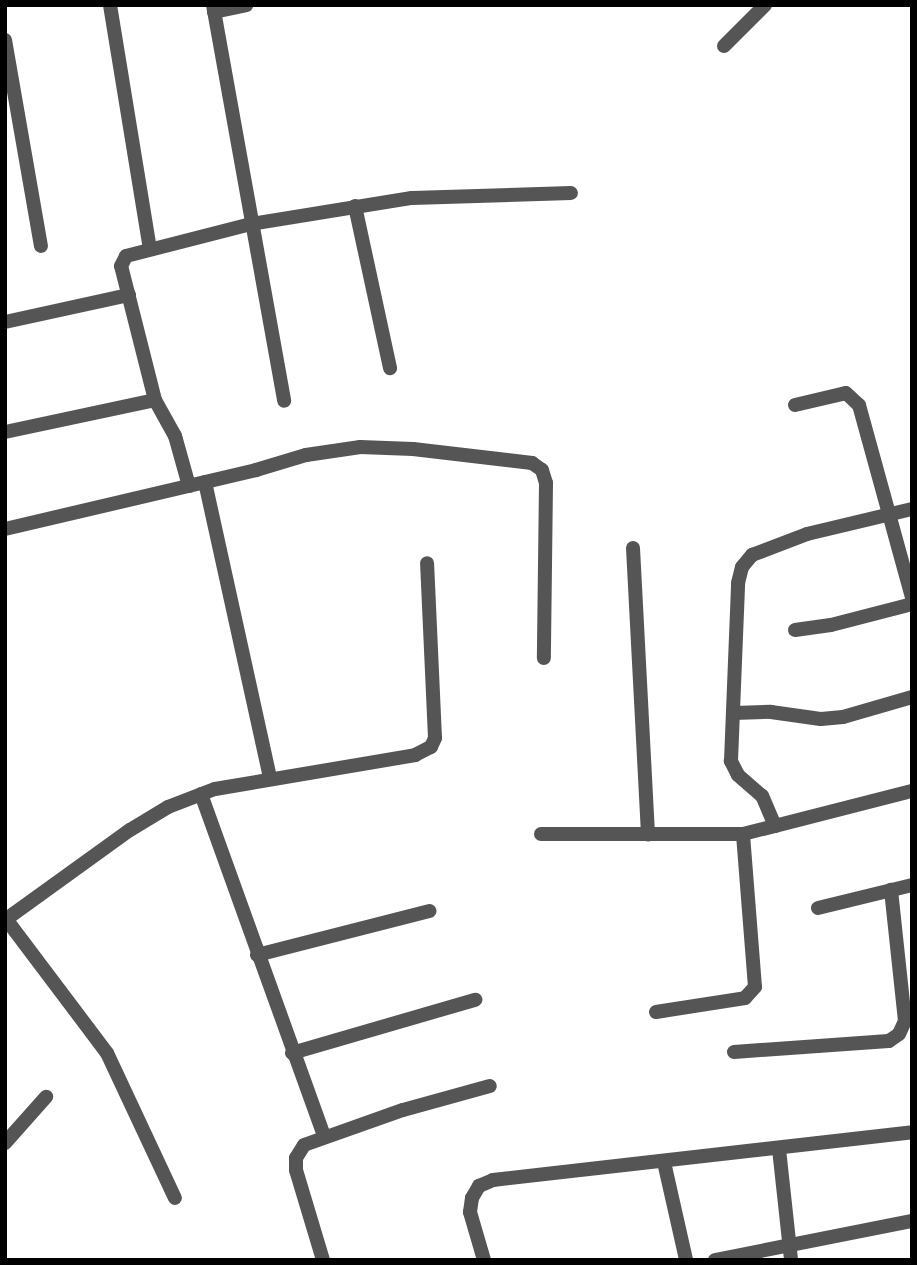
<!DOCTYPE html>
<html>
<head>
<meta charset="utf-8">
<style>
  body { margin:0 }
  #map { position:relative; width:917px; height:1265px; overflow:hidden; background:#fff; font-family:"Sofia Sans Condensed",sans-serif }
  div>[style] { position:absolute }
  .minor>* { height:14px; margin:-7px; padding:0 7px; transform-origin:7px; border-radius:7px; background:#555 }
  span { translate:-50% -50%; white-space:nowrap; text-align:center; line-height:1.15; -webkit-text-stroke:5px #fff; paint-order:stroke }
  .frame { position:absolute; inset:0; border:7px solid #000; pointer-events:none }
</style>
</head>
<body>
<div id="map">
  <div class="minor">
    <i style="left:110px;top:5px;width:246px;rotate:80.7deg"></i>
    <i style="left:213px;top:5px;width:402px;rotate:79.8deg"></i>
    <i style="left:214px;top:12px;width:33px;rotate:-12deg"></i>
    <i style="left:5px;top:40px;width:209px;rotate:80.1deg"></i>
    <i style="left:724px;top:46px;width:58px;rotate:-45deg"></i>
    <i style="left:355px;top:206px;width:166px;rotate:77.8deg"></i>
    <i style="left:5px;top:322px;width:127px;rotate:-12.3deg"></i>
    <i style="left:795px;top:405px;width:52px;rotate:-13.2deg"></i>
    <i style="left:846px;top:393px;width:18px;rotate:43deg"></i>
    <i style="left:859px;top:405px;width:200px;rotate:74.6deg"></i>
    <i style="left:5px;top:432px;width:153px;rotate:-12deg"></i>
    <i style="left:205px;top:482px;width:303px;rotate:77.6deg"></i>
    <i style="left:189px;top:486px;width:52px;rotate:-105.6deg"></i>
    <i style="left:175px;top:436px;width:41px;rotate:-119.1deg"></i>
    <i style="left:155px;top:400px;width:138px;rotate:-104.2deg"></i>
    <i style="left:121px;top:266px;width:11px;rotate:-63deg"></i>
    <i style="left:126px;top:256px;width:129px;rotate:-14.4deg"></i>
    <i style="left:251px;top:224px;width:163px;rotate:-9.2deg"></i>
    <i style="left:412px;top:198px;width:159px;rotate:-1.8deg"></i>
    <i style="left:5px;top:529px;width:258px;rotate:-13.2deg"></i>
    <i style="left:256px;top:470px;width:52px;rotate:-16.7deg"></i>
    <i style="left:306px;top:455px;width:55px;rotate:-8.4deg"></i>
    <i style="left:360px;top:447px;width:53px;rotate:2.2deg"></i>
    <i style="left:413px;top:449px;width:120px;rotate:6.7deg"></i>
    <i style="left:532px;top:463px;width:12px;rotate:35deg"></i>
    <i style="left:542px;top:470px;width:14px;rotate:73deg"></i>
    <i style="left:546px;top:483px;width:175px;rotate:90.7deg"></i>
    <i style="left:633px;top:548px;width:287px;rotate:87deg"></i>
    <i style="left:795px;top:630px;width:36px;rotate:-8deg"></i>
    <i style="left:831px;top:625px;width:84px;rotate:-14.5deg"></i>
    <i style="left:734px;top:713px;width:37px;rotate:-2deg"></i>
    <i style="left:771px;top:712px;width:50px;rotate:8deg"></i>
    <i style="left:821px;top:719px;width:22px;rotate:-5deg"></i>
    <i style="left:843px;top:717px;width:72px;rotate:-16.2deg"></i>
    <i style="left:201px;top:794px;width:363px;rotate:70.2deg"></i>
    <i style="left:775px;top:826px;width:33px;rotate:-113deg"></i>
    <i style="left:762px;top:796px;width:32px;rotate:-139deg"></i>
    <i style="left:738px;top:775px;width:16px;rotate:-117deg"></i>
    <i style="left:731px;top:761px;width:178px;rotate:-87.7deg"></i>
    <i style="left:738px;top:583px;width:16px;rotate:-76deg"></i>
    <i style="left:742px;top:567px;width:16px;rotate:-50deg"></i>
    <i style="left:752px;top:555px;width:59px;rotate:-20.9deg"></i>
    <i style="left:807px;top:534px;width:108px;rotate:-13.4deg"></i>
    <i style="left:541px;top:834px;width:202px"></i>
    <i style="left:743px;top:834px;width:174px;rotate:-14.3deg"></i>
    <i style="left:818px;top:908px;width:97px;rotate:-13.7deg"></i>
    <i style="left:6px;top:919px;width:168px;rotate:53deg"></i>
    <i style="left:107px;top:1053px;width:160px;rotate:64.9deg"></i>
    <i style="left:5px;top:920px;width:154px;rotate:-35.8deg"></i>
    <i style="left:130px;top:830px;width:44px;rotate:-31.2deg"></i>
    <i style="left:168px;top:807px;width:50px;rotate:-21deg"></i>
    <i style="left:215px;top:789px;width:203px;rotate:-9.6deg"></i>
    <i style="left:415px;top:755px;width:18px;rotate:-27deg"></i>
    <i style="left:431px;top:747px;width:10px;rotate:-66deg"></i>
    <i style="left:435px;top:738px;width:175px;rotate:-92.6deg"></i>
    <i style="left:257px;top:955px;width:178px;rotate:-14.3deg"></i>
    <i style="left:656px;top:1012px;width:90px;rotate:-8.9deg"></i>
    <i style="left:745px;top:998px;width:15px;rotate:-48deg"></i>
    <i style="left:755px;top:987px;width:153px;rotate:-94.5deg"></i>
    <i style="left:734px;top:1052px;width:155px;rotate:-4.1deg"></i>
    <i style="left:889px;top:1041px;width:12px;rotate:-35deg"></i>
    <i style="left:899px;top:1034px;width:14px;rotate:-65deg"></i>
    <i style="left:905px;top:1021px;width:132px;rotate:-96.1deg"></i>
    <i style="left:292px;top:1053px;width:191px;rotate:-16.2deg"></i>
    <i style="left:5px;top:1143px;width:62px;rotate:-48.3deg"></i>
    <i style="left:779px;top:1149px;width:112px;rotate:83.8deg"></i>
    <i style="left:664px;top:1162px;width:100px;rotate:77.3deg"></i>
    <i style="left:323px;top:1260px;width:94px;rotate:-106.7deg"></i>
    <i style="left:296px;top:1170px;width:12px;rotate:-90deg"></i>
    <i style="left:296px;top:1158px;width:15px;rotate:-58deg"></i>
    <i style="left:304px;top:1145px;width:105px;rotate:-19.5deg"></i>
    <i style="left:403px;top:1110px;width:90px;rotate:-15.4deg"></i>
    <i style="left:484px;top:1260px;width:50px;rotate:-106.3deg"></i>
    <i style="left:470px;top:1212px;width:14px;rotate:-82deg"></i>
    <i style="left:472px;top:1198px;width:14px;rotate:-60deg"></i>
    <i style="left:479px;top:1186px;width:15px;rotate:-23deg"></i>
    <i style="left:493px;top:1180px;width:422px;rotate:-6.5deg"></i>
    <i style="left:715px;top:1260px;width:201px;rotate:-11.2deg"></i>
  </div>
  <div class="frame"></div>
</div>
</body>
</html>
